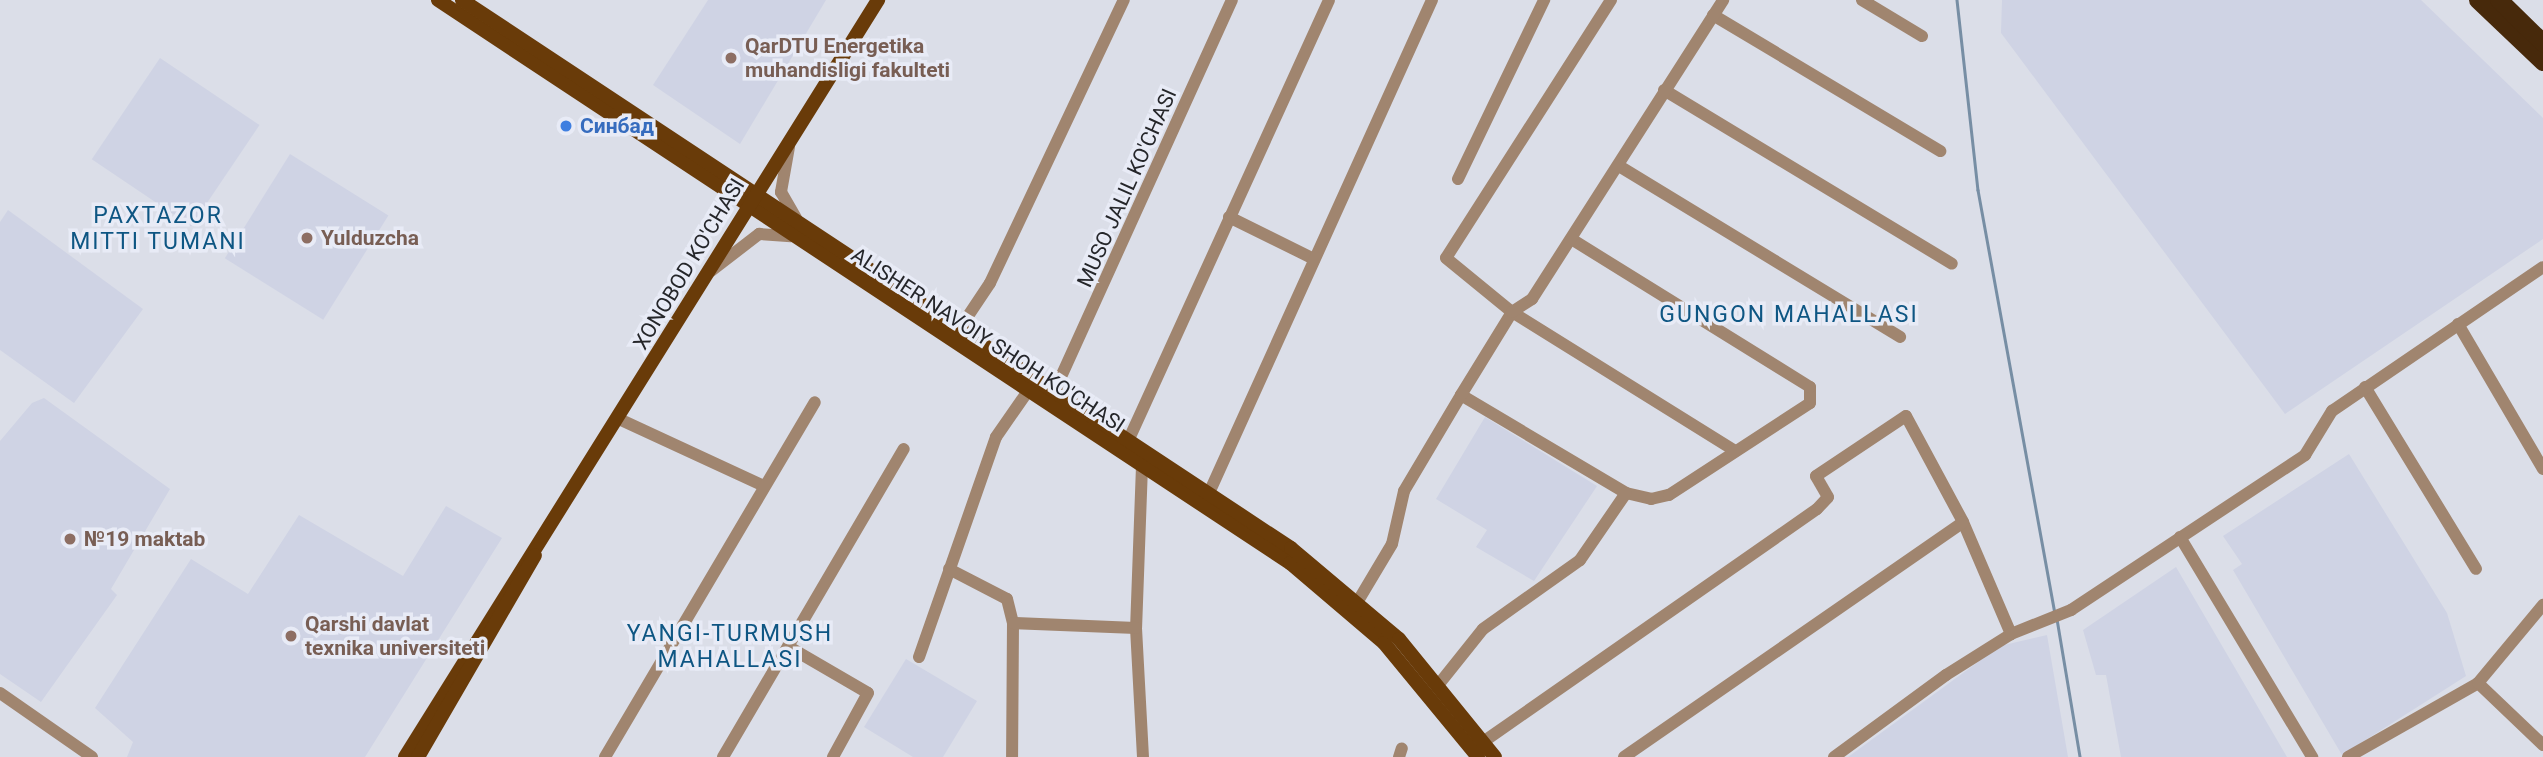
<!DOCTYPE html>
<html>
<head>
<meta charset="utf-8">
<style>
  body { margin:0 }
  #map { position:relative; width:2543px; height:757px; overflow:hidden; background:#dbdee8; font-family:Roboto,sans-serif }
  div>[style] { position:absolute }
  .built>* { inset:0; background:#cfd3e4; transform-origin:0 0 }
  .stream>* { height:2.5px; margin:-1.25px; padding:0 1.25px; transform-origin:1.25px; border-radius:1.25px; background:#778ea4 }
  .minor>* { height:12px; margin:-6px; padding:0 6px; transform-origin:6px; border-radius:6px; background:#a0856f }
  .major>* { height:14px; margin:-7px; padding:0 7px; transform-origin:7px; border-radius:7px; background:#693b09 }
  .highway>* { height:18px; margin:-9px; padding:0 9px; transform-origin:9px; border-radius:9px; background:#47290b }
  .dots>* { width:19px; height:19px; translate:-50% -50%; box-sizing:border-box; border:4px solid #e8ebf6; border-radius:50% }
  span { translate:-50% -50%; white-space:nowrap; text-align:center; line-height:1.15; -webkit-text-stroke:7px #e8ebf6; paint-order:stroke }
  .education-label { font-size:21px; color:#785e54; font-weight:700 }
  .left { translate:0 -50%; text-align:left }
  .shop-label { font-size:21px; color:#366cbe; font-weight:700 }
  .street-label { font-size:21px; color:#25262a }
  .neighbourhood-label { font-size:23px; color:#0e5683; letter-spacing:2px }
</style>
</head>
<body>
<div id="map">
  <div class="built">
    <i style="clip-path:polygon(708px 0,826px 0,740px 144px,653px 85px)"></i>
    <i style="clip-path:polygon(2002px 0,2421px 0,2543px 118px,2543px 239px,2285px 414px,2001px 33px)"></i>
    <i style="left:160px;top:58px;width:120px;height:122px;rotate:34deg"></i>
    <i style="left:290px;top:154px;width:116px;height:123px;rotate:32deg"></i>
    <i style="clip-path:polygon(8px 210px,143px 309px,74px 403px,0 350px,0 222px)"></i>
    <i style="clip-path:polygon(44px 398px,170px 489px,111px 589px,117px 595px,41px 702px,0 674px,0 441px,32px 403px)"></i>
    <i style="clip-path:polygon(1485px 417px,1597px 486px,1534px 581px,1476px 547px,1487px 530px,1436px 499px)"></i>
    <i style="clip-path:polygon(2349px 454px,2447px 613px,2466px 676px,2342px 755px,2233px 570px,2242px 564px,2223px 536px)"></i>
    <i style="clip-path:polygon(446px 506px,502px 538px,365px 757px,127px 757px,133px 742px,95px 708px,191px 559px,248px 594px,299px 515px,403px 576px)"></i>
    <i style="clip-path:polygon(2176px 567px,2287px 757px,2121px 757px,2106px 675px,2096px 675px,2083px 630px)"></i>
    <i style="clip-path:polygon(2047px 635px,2068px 757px,1848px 757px,2000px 646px)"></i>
    <i style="clip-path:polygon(906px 659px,977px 701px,943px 757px,913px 757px,864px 727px)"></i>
  </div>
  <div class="stream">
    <i style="left:1957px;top:0;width:191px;rotate:83.7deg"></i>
    <i style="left:1978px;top:190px;width:429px;rotate:79.7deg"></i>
    <i style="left:2057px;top:619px;width:140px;rotate:80.5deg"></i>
  </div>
  <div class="minor">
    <i style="left:1611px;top:0;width:306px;rotate:122.6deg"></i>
    <i style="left:1446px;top:258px;width:85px;rotate:39.3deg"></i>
    <i style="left:1512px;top:312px;width:263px;rotate:31.9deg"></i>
    <i style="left:1862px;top:0;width:70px;rotate:31deg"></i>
    <i style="left:1713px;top:15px;width:265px;rotate:30.9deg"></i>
    <i style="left:1664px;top:90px;width:336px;rotate:31.1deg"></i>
    <i style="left:789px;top:147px;width:46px;rotate:100.1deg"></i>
    <i style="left:781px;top:192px;width:30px;rotate:60deg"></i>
    <i style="left:1619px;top:166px;width:329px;rotate:31.3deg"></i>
    <i style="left:1458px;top:179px;width:199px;rotate:-64.3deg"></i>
    <i style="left:1229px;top:217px;width:95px;rotate:26.3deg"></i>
    <i style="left:711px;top:271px;width:61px;rotate:-37.6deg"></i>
    <i style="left:759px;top:234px;width:32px;rotate:4deg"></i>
    <i style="left:2458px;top:324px;width:168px;rotate:59.6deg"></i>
    <i style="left:960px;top:328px;width:54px;rotate:-56.3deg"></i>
    <i style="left:990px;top:283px;width:313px;rotate:-64.7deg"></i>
    <i style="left:2365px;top:387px;width:213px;rotate:58.6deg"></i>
    <i style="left:1055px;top:390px;width:428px;rotate:-65.6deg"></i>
    <i style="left:1461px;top:395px;width:192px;rotate:30.7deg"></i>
    <i style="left:1626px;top:493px;width:26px;rotate:13deg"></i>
    <i style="left:1651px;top:499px;width:18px;rotate:-13deg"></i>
    <i style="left:1669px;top:495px;width:168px;rotate:-33.1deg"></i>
    <i style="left:1810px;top:403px;width:16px;rotate:-90deg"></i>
    <i style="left:1810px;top:387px;width:281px;rotate:-148.2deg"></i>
    <i style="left:619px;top:419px;width:160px;rotate:24.8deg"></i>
    <i style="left:1129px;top:439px;width:482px;rotate:-65.5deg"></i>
    <i style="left:1142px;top:466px;width:162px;rotate:92.1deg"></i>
    <i style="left:1136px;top:628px;width:129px;rotate:86.9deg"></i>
    <i style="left:1209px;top:493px;width:541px;rotate:-65.66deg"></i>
    <i style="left:2180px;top:537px;width:257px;rotate:59deg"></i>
    <i style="left:949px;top:569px;width:65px;rotate:27.3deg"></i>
    <i style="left:1007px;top:599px;width:25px;rotate:76deg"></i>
    <i style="left:1013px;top:623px;width:134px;rotate:90.4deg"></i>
    <i style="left:1358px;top:601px;width:66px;rotate:-59.2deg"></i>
    <i style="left:1392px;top:544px;width:54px;rotate:-77.2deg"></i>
    <i style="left:1404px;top:491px;width:112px;rotate:-59.3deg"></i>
    <i style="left:1461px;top:395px;width:97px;rotate:-58.4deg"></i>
    <i style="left:1512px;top:312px;width:24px;rotate:-33deg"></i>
    <i style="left:1532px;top:299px;width:355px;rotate:-57.4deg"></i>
    <i style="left:1013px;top:623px;width:123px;rotate:2.3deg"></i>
    <i style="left:789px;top:647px;width:91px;rotate:30.2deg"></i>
    <i style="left:868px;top:693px;width:73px;rotate:118.7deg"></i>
    <i style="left:919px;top:657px;width:233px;rotate:-70.7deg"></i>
    <i style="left:996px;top:437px;width:56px;rotate:-55.2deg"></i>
    <i style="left:2478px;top:683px;width:90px;rotate:43.6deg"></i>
    <i style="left:1439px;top:684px;width:70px;rotate:-51.3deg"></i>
    <i style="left:1483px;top:629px;width:119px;rotate:-35.4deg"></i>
    <i style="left:1580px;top:560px;width:81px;rotate:-55.5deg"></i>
    <i style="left:0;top:693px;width:112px;rotate:34.8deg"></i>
    <i style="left:1483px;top:742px;width:407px;rotate:-34.9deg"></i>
    <i style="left:1817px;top:509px;width:16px;rotate:-47deg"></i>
    <i style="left:1828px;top:497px;width:24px;rotate:-120deg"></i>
    <i style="left:1816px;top:476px;width:108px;rotate:-33.7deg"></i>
    <i style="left:1906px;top:416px;width:120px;rotate:61.7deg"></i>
    <i style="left:1963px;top:522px;width:122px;rotate:66.8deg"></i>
    <i style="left:605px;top:757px;width:412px;rotate:-59.4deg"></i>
    <i style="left:723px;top:757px;width:357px;rotate:-59.6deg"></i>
    <i style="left:1399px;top:757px;width:9px;rotate:-72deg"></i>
    <i style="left:1624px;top:757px;width:412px;rotate:-34.7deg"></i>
    <i style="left:1834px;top:757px;width:139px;rotate:-36.2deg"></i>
    <i style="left:1946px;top:675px;width:77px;rotate:-32.2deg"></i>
    <i style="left:2011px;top:634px;width:65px;rotate:-21.8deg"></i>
    <i style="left:2071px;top:610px;width:281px;rotate:-33.5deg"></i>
    <i style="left:2305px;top:455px;width:52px;rotate:-58.5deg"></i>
    <i style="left:2332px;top:411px;width:255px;rotate:-34.3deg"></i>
    <i style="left:2348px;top:757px;width:150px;rotate:-29.6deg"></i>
    <i style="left:2478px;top:683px;width:102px;rotate:-50.2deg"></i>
  </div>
  <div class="major">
    <i style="left:438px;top:0;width:1021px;rotate:33.46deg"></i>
    <i style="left:1290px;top:563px;width:123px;rotate:40.4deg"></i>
    <i style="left:1384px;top:643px;width:148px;rotate:50.5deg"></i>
    <i style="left:462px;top:0;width:994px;rotate:33.47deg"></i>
    <i style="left:1291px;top:548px;width:141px;rotate:40.1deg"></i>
    <i style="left:1399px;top:639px;width:152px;rotate:50.9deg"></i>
    <i style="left:405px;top:757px;width:893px;rotate:-58deg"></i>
    <i style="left:418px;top:757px;width:233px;rotate:-59.9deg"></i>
  </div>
  <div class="highway">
    <i style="left:2478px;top:0;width:90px;rotate:43.6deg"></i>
    <i style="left:2499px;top:0;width:62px;rotate:44.3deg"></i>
  </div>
  <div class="dots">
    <i style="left:731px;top:58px;background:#8d6e63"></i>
    <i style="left:566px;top:126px;background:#3f7fe0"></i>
    <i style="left:307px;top:238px;background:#8d6e63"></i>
    <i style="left:70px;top:539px;background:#8d6e63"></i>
    <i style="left:291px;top:636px;background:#8d6e63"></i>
  </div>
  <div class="education-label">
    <span class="left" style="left:745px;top:58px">QarDTU Energetika<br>muhandisligi fakulteti</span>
    <span class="left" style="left:321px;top:238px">Yulduzcha</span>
    <span class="left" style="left:84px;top:539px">№19 maktab</span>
    <span class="left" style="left:305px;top:636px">Qarshi davlat<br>texnika universiteti</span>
  </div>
  <div class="shop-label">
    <span class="left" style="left:580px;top:126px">Синбад</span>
  </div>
  <div class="street-label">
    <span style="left:1127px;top:188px;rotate:-66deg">MUSO JALIL KO'CHASI</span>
    <span style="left:689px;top:264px;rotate:-59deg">XONOBOD KO'CHASI</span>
    <span style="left:988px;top:340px;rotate:33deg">ALISHER NAVOIY SHOH KO'CHASI</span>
  </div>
  <div class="neighbourhood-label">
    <span style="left:158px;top:229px">PAXTAZOR<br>MITTI TUMANI</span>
    <span style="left:1789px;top:315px">GUNGON MAHALLASI</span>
    <span style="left:730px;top:647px">YANGI-TURMUSH<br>MAHALLASI</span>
  </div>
</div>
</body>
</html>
